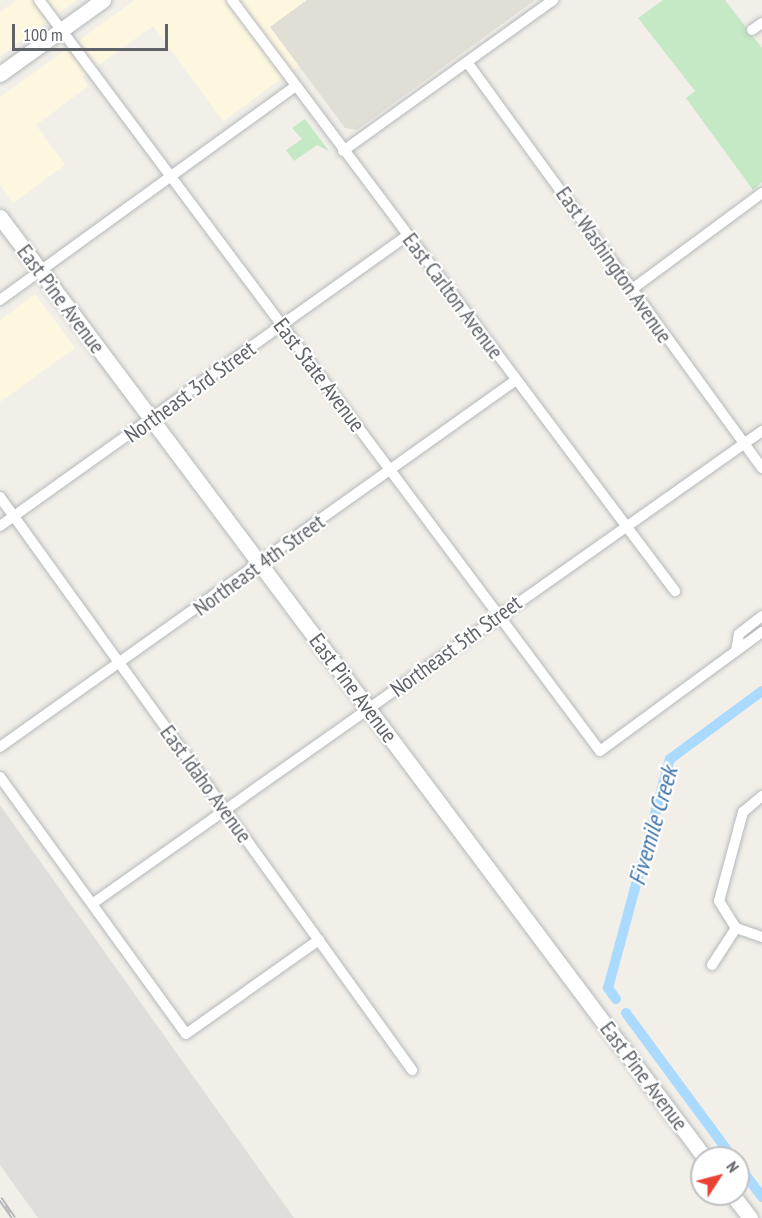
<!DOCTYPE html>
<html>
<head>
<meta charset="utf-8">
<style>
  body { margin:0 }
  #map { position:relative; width:762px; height:1218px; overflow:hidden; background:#f1efe8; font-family:"PT Sans Narrow",sans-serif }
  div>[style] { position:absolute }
  .commercial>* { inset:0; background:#fef7e0 }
  .industrial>* { inset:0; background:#e0deda }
  .education>* { inset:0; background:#e1ded6 }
  .green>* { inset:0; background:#c5e8c5 }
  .canal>* { height:10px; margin:-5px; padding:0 5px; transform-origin:5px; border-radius:5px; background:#aadaff }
  .roads { filter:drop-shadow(0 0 2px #b5b8bc) drop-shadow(0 0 2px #b5b8bc) }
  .street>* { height:10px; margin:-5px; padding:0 5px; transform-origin:5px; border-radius:5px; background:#fff }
  .secondary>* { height:15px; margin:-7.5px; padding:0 7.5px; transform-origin:7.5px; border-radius:7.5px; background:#fff }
  .rail>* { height:5px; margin-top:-2.5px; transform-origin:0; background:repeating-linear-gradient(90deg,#fff 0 9px,#b6b7b8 0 18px); box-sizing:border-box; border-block:2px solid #b6b7b8 }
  span { translate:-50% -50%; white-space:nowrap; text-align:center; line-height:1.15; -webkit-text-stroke:4.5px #fff; paint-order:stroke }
  .street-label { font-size:22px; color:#5f6368 }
  .water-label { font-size:24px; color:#4174aa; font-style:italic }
  .north { position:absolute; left:690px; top:1146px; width:60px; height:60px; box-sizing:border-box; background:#fff; border:2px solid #bfc1c3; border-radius:50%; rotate:54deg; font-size:16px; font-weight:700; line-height:24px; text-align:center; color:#5f6368 }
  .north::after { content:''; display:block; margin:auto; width:21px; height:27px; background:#ea4335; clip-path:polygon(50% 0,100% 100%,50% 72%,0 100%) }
  .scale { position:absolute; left:12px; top:24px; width:156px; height:27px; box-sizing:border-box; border:3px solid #5f6368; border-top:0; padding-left:8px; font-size:18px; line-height:21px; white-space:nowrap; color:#5f6368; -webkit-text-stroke:4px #fff; paint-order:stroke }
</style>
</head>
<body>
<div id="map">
  <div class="commercial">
    <i style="clip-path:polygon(17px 0,77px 0,0 56px,0 12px)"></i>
    <i style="clip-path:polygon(135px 0,307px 0,270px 27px,299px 66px,223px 121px,153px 26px,82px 77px,88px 86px,36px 125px,65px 165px,13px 203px,0 185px,0 97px)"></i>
    <i style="clip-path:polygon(35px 294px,75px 348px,0 402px,0 320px)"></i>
  </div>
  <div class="industrial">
    <i style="clip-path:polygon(0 805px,294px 1218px,38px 1218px,0 1165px)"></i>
  </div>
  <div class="education">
    <i style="clip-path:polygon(307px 0,535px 0,357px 130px,345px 128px,270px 27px)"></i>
  </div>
  <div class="green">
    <i style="clip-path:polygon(663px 0,725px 0,762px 48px,762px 182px,753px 190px,686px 98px,695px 91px,638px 18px)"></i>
    <i style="clip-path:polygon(305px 119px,329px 151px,317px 145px,294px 161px,286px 150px,302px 139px,292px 128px)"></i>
  </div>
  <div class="canal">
    <i style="left:616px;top:999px;width:14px;rotate:-126deg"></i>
    <i style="left:608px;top:988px;width:237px;rotate:-74.9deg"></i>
    <i style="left:670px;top:759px;width:114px;rotate:-36.5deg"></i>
    <i style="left:626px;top:1013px;width:180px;rotate:53.6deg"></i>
    <i style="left:738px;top:1165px;width:40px;rotate:53deg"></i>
  </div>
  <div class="roads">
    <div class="street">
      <i style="left:39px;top:0;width:937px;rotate:53.24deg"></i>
      <i style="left:600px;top:751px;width:201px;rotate:-36.3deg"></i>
      <i style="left:232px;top:0;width:739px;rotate:53.15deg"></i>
      <i style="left:752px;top:30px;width:12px;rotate:-35deg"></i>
      <i style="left:467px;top:62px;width:502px;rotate:54deg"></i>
      <i style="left:343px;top:151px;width:259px;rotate:-35.7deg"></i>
      <i style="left:635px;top:287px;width:158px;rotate:-36.5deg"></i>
      <i style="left:0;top:300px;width:365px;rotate:-35.9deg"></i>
      <i style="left:0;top:497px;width:706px;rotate:54.28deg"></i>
      <i style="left:0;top:526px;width:501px;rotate:-35.5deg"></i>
      <i style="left:736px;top:651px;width:17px;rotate:-80deg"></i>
      <i style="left:739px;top:634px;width:29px;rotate:-38deg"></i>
      <i style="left:0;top:747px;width:633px;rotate:-35.42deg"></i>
      <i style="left:0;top:777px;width:317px;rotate:54.1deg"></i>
      <i style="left:186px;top:1034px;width:163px;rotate:-35.3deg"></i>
      <i style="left:762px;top:796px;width:25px;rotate:140deg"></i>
      <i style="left:743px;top:812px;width:92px;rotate:105.1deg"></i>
      <i style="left:719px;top:901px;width:32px;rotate:58deg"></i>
      <i style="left:736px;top:928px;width:28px;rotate:19deg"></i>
      <i style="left:92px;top:904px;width:820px;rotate:-35.22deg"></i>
      <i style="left:712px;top:965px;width:44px;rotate:-57deg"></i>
    </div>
    <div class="secondary">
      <i style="left:0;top:74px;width:127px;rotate:-35.7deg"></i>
      <i style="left:0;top:217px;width:1176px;rotate:53.16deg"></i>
      <i style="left:732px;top:1194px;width:30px;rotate:53deg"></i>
    </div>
  </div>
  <div class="rail">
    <i style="left:0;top:1198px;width:24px;rotate:55deg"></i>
  </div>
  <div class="street-label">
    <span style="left:614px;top:265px;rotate:55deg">East Washington Avenue</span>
    <span style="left:453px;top:296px;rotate:53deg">East Carlton Avenue</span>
    <span style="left:61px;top:299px;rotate:53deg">East Pine Avenue</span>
    <span style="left:319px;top:375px;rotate:53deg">East State Avenue</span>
    <span style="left:190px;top:392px;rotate:-36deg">Northeast 3rd Street</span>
    <span style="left:259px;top:565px;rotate:-36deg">Northeast 4th Street</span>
    <span style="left:456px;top:646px;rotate:-36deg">Northeast 5th Street</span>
    <span style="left:353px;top:688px;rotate:53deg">East Pine Avenue</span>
    <span style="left:206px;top:784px;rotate:54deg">East Idaho Avenue</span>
    <span style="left:644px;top:1076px;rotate:53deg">East Pine Avenue</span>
  </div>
  <div class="water-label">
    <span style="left:653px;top:826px;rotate:-74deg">Fivemile Creek</span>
  </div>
  <div class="north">N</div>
  <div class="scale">100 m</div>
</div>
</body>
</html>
